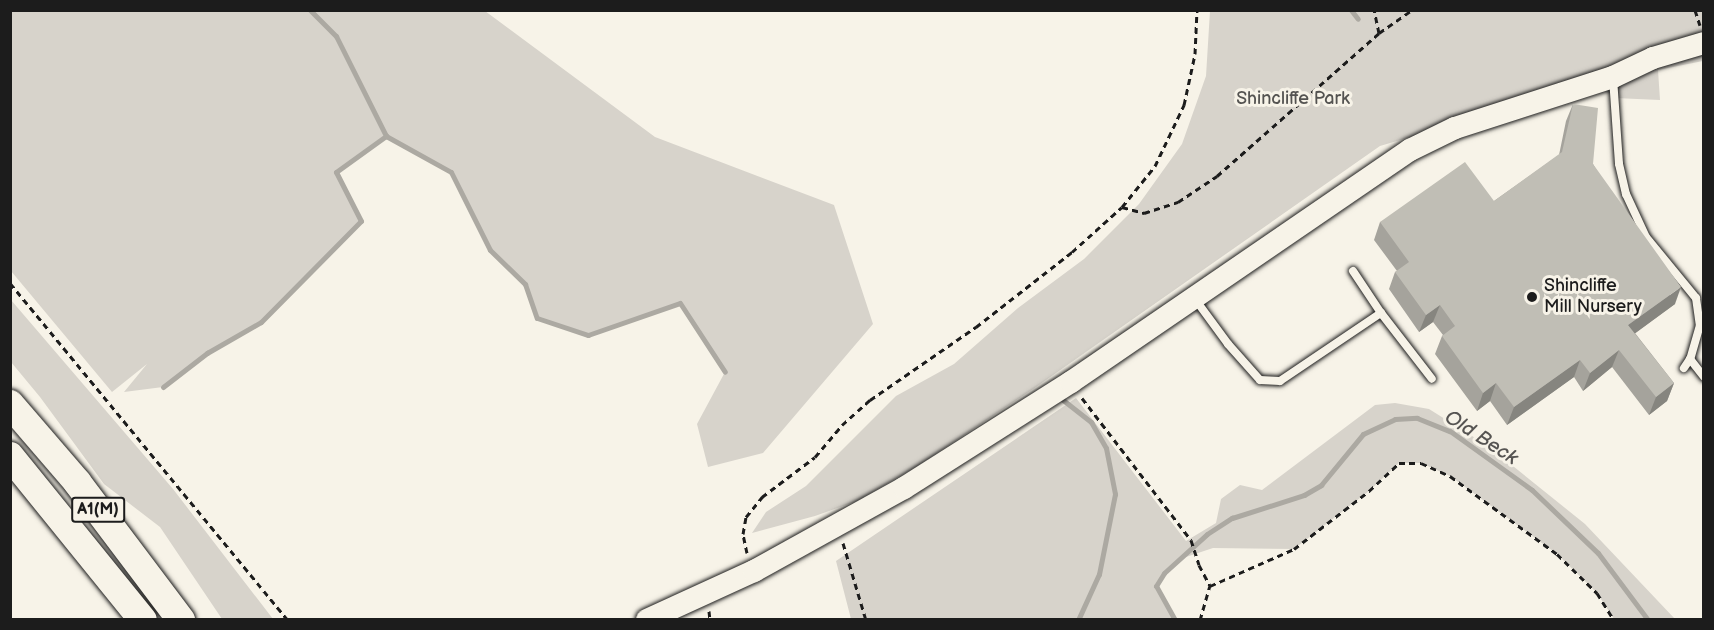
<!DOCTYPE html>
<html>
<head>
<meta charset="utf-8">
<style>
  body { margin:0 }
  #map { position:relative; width:1714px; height:630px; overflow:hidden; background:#f7f3e8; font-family:"Balsamiq Sans",sans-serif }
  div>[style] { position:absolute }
  .green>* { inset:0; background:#d7d3cb }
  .stream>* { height:5px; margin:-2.5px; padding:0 2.5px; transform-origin:2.5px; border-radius:2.5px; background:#aca9a2 }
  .path>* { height:3px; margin-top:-1.5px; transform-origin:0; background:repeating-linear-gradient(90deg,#1c1c1c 0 6px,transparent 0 10.5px) }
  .roads { filter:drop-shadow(0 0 2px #1c1c1c) drop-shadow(0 0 2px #1c1c1c) }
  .lane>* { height:8px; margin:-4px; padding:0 4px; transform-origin:4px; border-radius:4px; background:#f7f3e8 }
  .secondary>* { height:22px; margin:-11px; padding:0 11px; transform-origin:11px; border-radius:11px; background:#f7f3e8 }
  .highway>* { height:28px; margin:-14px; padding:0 14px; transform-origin:14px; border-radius:14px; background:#f7f3e8 }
  .wall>* { inset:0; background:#a5a39c }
  .shaded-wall>* { inset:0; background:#86857f }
  .building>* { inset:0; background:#c0beb5 }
  .dots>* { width:16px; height:16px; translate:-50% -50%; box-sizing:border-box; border:3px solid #f7f3e8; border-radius:50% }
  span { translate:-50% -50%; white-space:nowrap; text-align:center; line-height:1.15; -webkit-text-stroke:6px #f7f3e8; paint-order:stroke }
  .shield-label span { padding:2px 4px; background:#f7f3e8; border:2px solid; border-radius:4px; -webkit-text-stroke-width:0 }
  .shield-label { font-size:16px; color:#1c1c1c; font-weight:700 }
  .park-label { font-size:18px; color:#545351 }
  .poi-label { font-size:18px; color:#1c1c1c }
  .left { translate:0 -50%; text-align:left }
  .water-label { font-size:20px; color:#565452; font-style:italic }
  .frame { position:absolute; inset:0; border:12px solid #1c1c1c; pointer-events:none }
</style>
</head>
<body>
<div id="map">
  <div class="green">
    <i style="clip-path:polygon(10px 11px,485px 11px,655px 137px,834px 205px,873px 324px,763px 453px,708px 467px,697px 424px,725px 372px,680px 304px,588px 335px,537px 318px,525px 284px,490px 250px,451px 172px,386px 136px,336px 172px,361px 221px,261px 322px,207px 353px,163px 387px,124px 392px,147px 364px,112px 392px,11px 271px)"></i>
    <i style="clip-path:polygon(1210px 11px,1703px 11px,1703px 61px,1658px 70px,1660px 100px,1615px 98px,1612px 77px,1380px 146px,1036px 387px,919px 465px,857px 501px,815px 516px,752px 533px,766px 512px,806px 486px,896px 396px,954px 364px,1018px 308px,1084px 259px,1139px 204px,1182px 144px,1206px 76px)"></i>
    <i style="clip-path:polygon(11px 300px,173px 489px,273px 619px,222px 619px,160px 527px,104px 484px,40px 397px,11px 362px)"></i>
    <i style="clip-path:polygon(1076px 398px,1186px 541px,1216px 523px,1221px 499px,1240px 485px,1262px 490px,1375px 405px,1395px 403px,1429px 409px,1488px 446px,1585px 524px,1675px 619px,1614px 619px,1597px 593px,1557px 554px,1450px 476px,1421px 463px,1399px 463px,1369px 491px,1294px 549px,1213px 548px,1177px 560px,1156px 586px,1175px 619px,851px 619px,836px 561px)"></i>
  </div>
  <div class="stream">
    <i style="left:310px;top:10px;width:37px;rotate:45deg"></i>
    <i style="left:336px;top:36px;width:112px;rotate:63.4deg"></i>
    <i style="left:1351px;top:10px;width:11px;rotate:52deg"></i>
    <i style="left:163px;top:387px;width:56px;rotate:-37.7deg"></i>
    <i style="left:207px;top:353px;width:62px;rotate:-29.9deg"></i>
    <i style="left:261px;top:322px;width:142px;rotate:-45.3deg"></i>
    <i style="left:361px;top:221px;width:55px;rotate:-117deg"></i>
    <i style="left:336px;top:172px;width:62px;rotate:-35.8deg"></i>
    <i style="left:386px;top:136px;width:74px;rotate:29deg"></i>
    <i style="left:451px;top:172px;width:87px;rotate:63.4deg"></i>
    <i style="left:490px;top:250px;width:49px;rotate:44.2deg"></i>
    <i style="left:525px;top:284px;width:36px;rotate:71deg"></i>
    <i style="left:537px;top:318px;width:54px;rotate:18.4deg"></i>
    <i style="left:588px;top:335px;width:97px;rotate:-19.2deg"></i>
    <i style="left:680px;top:303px;width:82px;rotate:56.9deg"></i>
    <i style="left:1063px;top:400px;width:36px;rotate:38deg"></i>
    <i style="left:1091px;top:422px;width:30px;rotate:60deg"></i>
    <i style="left:1106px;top:448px;width:47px;rotate:78.9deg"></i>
    <i style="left:1115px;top:494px;width:82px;rotate:101.3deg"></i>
    <i style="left:1099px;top:574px;width:51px;rotate:114.5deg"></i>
    <i style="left:1175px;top:620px;width:39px;rotate:-119deg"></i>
    <i style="left:1156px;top:586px;width:15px;rotate:-58deg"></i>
    <i style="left:1164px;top:573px;width:58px;rotate:-42.2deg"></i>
    <i style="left:1207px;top:534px;width:30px;rotate:-33deg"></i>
    <i style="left:1232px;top:518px;width:76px;rotate:-17.7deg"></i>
    <i style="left:1304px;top:495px;width:20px;rotate:-30deg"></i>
    <i style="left:1321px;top:485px;width:66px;rotate:-50.5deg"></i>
    <i style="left:1363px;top:434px;width:35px;rotate:-25deg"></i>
    <i style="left:1395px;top:419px;width:22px;rotate:-3deg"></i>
    <i style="left:1417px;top:418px;width:35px;rotate:22deg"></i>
    <i style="left:1450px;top:431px;width:101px;rotate:35.7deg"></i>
    <i style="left:1532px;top:490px;width:91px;rotate:43.7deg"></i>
    <i style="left:1598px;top:553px;width:84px;rotate:53.3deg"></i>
  </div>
  <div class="path">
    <i style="left:1695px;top:10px;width:16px;rotate:72deg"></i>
    <i style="left:1379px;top:33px;width:40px;rotate:-34.9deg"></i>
    <i style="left:1122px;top:207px;width:23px;rotate:15deg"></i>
    <i style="left:1144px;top:213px;width:36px;rotate:-18deg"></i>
    <i style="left:1178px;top:202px;width:47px;rotate:-33.7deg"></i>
    <i style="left:1217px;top:176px;width:216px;rotate:-41.4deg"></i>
    <i style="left:1379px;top:33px;width:24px;rotate:-102deg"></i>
    <i style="left:10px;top:283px;width:437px;rotate:50.5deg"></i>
    <i style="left:1082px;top:398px;width:179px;rotate:52.5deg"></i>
    <i style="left:1191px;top:540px;width:26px;rotate:72deg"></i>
    <i style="left:1199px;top:565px;width:24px;rotate:62deg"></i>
    <i style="left:843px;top:543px;width:80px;rotate:73.4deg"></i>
    <i style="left:747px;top:553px;width:19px;rotate:-102deg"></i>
    <i style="left:743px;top:534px;width:17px;rotate:-80deg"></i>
    <i style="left:746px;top:517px;width:26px;rotate:-51deg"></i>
    <i style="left:762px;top:497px;width:66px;rotate:-37deg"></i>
    <i style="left:815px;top:457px;width:42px;rotate:-49.8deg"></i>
    <i style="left:842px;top:425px;width:38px;rotate:-42deg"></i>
    <i style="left:870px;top:400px;width:129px;rotate:-34.6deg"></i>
    <i style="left:976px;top:327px;width:122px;rotate:-38deg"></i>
    <i style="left:1072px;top:252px;width:67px;rotate:-42deg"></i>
    <i style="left:1122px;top:207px;width:53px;rotate:-51.2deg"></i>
    <i style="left:1155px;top:166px;width:68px;rotate:-64.6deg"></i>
    <i style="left:1184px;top:105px;width:52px;rotate:-77.8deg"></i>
    <i style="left:1195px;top:54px;width:44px;rotate:-87.4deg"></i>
    <i style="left:709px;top:611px;width:9px;rotate:84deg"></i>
    <i style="left:1200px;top:620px;width:35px;rotate:-74deg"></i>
    <i style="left:1210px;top:586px;width:92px;rotate:-23.8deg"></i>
    <i style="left:1294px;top:549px;width:95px;rotate:-37.7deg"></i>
    <i style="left:1369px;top:491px;width:41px;rotate:-43deg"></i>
    <i style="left:1399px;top:463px;width:22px"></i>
    <i style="left:1421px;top:463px;width:32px;rotate:24deg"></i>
    <i style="left:1450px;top:476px;width:132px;rotate:36.1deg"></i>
    <i style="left:1557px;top:554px;width:56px;rotate:44.3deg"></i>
    <i style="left:1597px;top:593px;width:32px;rotate:58deg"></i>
  </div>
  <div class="roads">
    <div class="lane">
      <i style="left:1613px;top:78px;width:86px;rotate:86deg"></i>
      <i style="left:1619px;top:164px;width:31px;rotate:77deg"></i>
      <i style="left:1626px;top:194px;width:47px;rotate:65.1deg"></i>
      <i style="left:1646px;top:237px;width:79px;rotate:50.7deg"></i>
      <i style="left:1696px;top:298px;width:27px;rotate:82deg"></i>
      <i style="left:1700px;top:325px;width:35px;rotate:106deg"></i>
      <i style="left:1690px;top:359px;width:11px;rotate:124deg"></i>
      <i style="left:1353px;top:271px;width:50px;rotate:56.3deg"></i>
      <i style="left:1381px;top:313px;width:83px;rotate:52.3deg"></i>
      <i style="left:1195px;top:299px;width:56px;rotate:53.7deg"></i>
      <i style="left:1228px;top:344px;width:48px;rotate:48.4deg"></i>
      <i style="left:1260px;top:380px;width:20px;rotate:3deg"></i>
      <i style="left:1280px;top:381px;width:122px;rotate:-34deg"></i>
      <i style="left:1690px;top:359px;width:23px;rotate:52deg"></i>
    </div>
    <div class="secondary">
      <i style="left:647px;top:620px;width:118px;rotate:-24.6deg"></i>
      <i style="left:754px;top:571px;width:171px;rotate:-29deg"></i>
      <i style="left:904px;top:488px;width:198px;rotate:-32.4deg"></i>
      <i style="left:1071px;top:382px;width:411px;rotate:-34.4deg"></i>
      <i style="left:1410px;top:150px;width:50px;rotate:-26.1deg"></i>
      <i style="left:1455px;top:128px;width:166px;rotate:-17.9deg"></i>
      <i style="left:1613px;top:77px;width:44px;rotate:-25.4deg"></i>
      <i style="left:1653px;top:58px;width:53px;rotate:-16.4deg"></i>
    </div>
    <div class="highway">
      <i style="left:10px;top:404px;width:103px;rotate:49.3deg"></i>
      <i style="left:77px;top:482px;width:173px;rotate:53deg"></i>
      <i style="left:10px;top:456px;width:211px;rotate:51deg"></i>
    </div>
  </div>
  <div class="wall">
    <i style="clip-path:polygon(1573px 104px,1593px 164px,1675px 304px,1635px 333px,1674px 383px,1667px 401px,1649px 415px,1612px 367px,1583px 391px,1574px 377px,1507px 425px,1490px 401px,1477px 411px,1435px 354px,1442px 336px,1443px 335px,1433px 322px,1419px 332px,1389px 289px,1395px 272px,1397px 271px,1374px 240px,1380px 222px,1494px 201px,1559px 155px,1566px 121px)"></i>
  </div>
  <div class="shaded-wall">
    <i style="clip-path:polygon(1681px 287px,1675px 304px,1622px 343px,1628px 325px)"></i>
    <i style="clip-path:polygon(1440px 305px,1433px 322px,1419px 332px,1426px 315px)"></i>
    <i style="clip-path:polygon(1619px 350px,1612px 367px,1583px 391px,1590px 373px)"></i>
    <i style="clip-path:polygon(1580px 360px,1574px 377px,1507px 425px,1514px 407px)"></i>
    <i style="clip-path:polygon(1496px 383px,1490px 401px,1477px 411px,1483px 393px)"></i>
    <i style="clip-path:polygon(1674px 383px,1667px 401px,1649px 415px,1656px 397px)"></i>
  </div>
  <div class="building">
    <i style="clip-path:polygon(1573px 104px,1598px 108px,1593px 164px,1681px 287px,1628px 325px,1674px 383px,1656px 397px,1619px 350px,1590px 373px,1580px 360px,1514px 407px,1496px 383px,1483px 393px,1442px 336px,1455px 326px,1440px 305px,1426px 315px,1395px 272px,1409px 262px,1380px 222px,1465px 162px,1494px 201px,1562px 152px)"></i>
  </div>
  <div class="dots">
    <i style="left:1532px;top:297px;background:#1c1c1c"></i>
  </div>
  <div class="shield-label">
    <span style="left:98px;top:510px">A1(M)</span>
  </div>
  <div class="park-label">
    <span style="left:1293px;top:99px">Shincliffe Park</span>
  </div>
  <div class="poi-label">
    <span class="left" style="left:1544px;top:297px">Shincliffe<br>Mill Nursery</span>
  </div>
  <div class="water-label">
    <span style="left:1481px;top:438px;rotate:33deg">Old Beck</span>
  </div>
  <div class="frame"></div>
</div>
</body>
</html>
